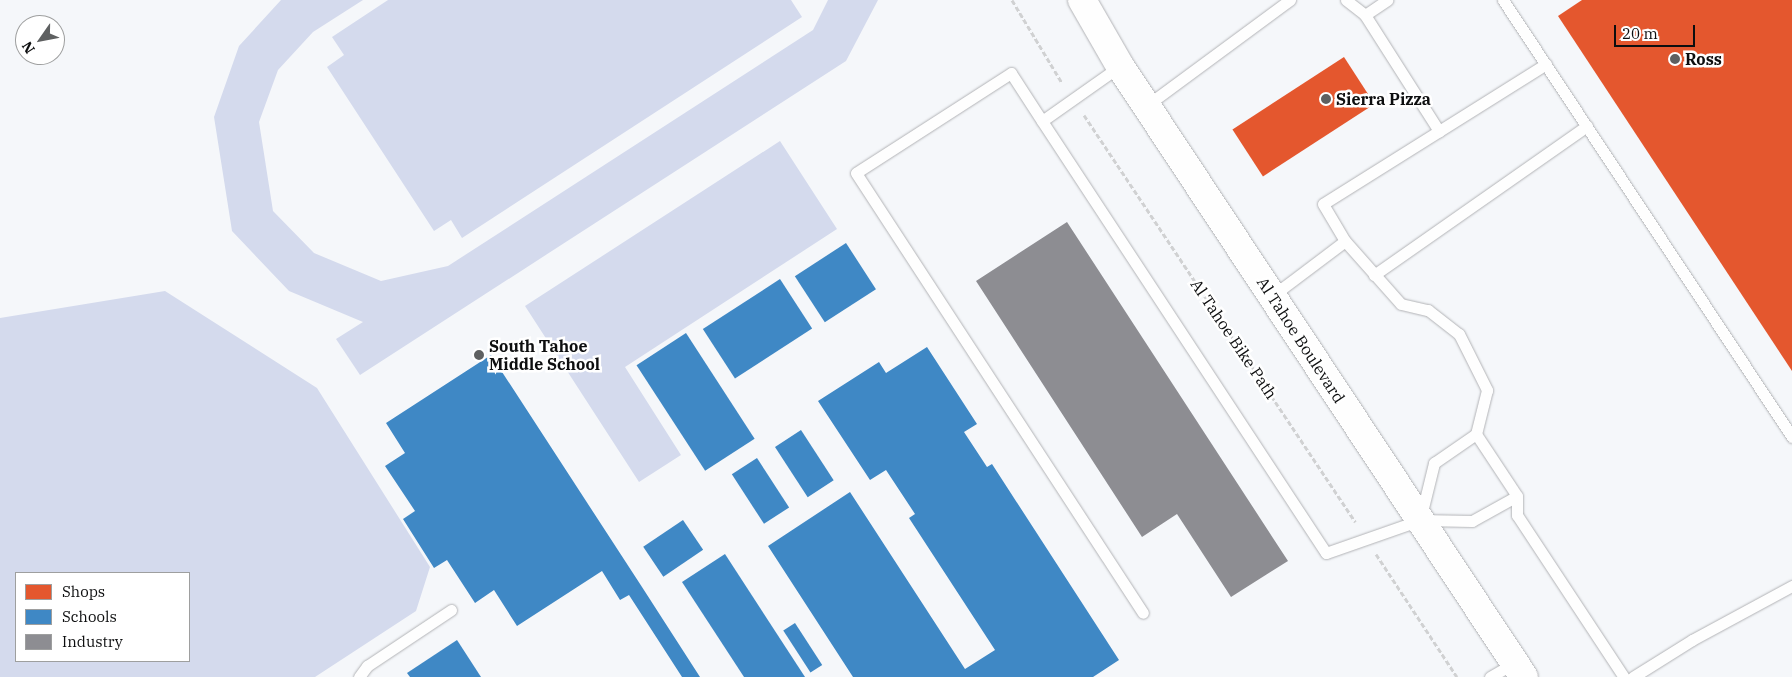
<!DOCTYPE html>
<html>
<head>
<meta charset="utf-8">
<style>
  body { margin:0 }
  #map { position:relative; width:1792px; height:677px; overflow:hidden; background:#f5f7fa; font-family:"IBM Plex Serif",serif }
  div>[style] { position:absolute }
  .green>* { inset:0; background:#d4daed }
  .shops>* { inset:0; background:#e4572e; transform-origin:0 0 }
  .schools>* { inset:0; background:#3f88c5; transform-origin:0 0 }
  .industry>* { inset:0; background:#8d8d92 }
  .path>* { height:3px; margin-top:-1.5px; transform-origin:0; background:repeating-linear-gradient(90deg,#d0d1d2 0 5px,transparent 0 7.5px) }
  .roads { filter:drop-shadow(0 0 1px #b2b3b6) drop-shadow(0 0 1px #b2b3b6) }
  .service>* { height:11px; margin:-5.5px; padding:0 5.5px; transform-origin:5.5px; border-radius:5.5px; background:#fefefe }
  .secondary>* { height:28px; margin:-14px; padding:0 14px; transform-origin:14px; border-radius:14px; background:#fefefe }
  .dots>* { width:14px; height:14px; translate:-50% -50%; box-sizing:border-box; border:2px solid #fff; border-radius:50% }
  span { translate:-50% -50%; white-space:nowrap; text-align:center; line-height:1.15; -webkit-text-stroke:5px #fff; paint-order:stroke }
  .poi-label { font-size:16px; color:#0d0e0f; font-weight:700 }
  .left { translate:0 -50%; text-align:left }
  .street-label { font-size:16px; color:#0d0e0f }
  .legend { position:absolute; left:15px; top:572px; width:175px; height:90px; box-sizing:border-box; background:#fff; border:1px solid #9e9f9f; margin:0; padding:6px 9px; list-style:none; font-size:15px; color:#0d0e0f }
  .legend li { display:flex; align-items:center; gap:10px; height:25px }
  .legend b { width:25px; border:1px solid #9e9f9f }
  .north { position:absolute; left:15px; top:15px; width:50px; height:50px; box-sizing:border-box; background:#fff; border:1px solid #9e9f9f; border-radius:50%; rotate:237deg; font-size:14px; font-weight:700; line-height:20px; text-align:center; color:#0d0e0f }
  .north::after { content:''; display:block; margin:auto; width:18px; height:22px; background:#5e6061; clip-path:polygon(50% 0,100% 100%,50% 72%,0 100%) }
  .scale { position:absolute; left:1614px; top:25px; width:81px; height:22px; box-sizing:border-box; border:2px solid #0d0e0f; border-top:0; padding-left:6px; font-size:15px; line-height:18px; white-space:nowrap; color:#0d0e0f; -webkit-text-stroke:4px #fff; paint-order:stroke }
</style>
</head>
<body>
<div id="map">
  <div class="green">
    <i style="clip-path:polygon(281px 0,363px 0,313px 32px,278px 70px,259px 122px,273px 211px,314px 253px,381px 281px,448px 266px,813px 30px,828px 0,878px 0,846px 61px,360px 375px,336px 339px,363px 322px,289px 291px,232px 231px,214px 117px,239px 46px)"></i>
    <i style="clip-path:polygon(388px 0,791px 0,802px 17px,462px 238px,451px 220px,434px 231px,327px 67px,344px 55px,332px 37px)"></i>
    <i style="clip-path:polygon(780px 141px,837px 229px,625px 367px,681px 455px,639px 482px,525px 306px)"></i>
    <i style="clip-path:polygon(evenodd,165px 291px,317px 388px,430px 567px,416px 611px,315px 677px,0 677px,0 318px,165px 291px,16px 573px,189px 573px,189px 661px,16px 661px,16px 573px)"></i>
  </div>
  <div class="shops">
    <i style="clip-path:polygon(1582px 0,1792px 0,1792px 371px,1558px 16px)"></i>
    <i style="left:1344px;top:57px;width:56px;height:133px;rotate:57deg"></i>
  </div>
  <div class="schools">
    <i style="left:846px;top:243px;width:55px;height:61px;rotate:57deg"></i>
    <i style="left:780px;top:279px;width:59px;height:92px;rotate:57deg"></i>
    <i style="left:686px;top:333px;width:126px;height:59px;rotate:57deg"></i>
    <i style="clip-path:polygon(927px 347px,977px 424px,964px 432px,987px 467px,992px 464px,1119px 660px,1093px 677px,853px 677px,768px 546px,850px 492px,965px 669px,995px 650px,909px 518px,915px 514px,886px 470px,870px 480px,818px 401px,879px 362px,886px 373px)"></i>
    <i style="clip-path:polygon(491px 355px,642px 587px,700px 677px,682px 677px,629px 595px,620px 600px,602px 571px,517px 626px,494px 590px,475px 603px,447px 560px,434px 568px,403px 519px,415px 511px,385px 466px,405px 453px,386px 423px)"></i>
    <i style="left:801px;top:430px;width:60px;height:31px;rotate:57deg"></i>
    <i style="left:757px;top:458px;width:59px;height:30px;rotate:57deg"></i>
    <i style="left:683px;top:520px;width:36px;height:48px;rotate:56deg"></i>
    <i style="clip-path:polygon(725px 554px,805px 677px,744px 677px,682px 582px)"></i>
    <i style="left:795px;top:623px;width:50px;height:14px;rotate:57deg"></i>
    <i style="clip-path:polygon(457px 640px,481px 677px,410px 677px,407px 673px)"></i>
  </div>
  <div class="industry">
    <i style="clip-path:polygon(1067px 222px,1288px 561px,1231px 597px,1177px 514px,1142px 537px,976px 281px)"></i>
  </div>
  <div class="path">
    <i style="left:1012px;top:0;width:97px;rotate:58.9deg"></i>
    <i style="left:1084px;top:115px;width:489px;rotate:56.3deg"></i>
    <i style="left:1376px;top:554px;width:147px;rotate:56.6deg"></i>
  </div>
  <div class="roads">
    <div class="service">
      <i style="left:1346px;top:0;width:24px;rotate:38deg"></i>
      <i style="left:1365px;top:15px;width:138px;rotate:57.5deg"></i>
      <i style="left:1503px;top:0;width:524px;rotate:56.52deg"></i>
      <i style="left:1365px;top:15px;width:27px;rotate:-34deg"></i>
      <i style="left:1546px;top:64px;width:263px;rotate:147.9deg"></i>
      <i style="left:1323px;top:204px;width:43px;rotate:59.3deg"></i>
      <i style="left:1345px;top:241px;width:84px;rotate:48.4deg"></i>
      <i style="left:1401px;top:304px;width:28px;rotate:13deg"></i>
      <i style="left:1428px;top:310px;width:39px;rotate:38deg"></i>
      <i style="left:1459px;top:334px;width:63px;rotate:63.4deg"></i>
      <i style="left:1487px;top:390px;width:45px;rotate:104deg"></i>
      <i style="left:1476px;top:434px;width:74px;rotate:56.5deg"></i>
      <i style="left:1517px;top:496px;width:19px;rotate:90deg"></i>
      <i style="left:1517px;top:515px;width:194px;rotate:56.6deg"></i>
      <i style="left:1120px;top:66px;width:95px;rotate:144.8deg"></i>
      <i style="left:1042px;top:121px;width:517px;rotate:56.68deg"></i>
      <i style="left:1326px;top:553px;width:100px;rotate:-19.3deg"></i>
      <i style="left:1420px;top:520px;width:52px;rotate:1.1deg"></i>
      <i style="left:1472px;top:521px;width:51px;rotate:-29.1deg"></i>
      <i style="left:1146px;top:106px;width:179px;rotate:-36.4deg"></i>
      <i style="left:1042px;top:121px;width:57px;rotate:-122.9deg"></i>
      <i style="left:1011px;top:73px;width:184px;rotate:147.2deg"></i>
      <i style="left:856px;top:173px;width:525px;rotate:56.88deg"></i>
      <i style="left:1374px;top:275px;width:260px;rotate:-35deg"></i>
      <i style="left:1272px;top:296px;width:91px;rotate:-37deg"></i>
      <i style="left:1421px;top:516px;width:55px;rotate:-76.2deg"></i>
      <i style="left:1434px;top:463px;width:51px;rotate:-34.6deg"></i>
      <i style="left:359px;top:677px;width:14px;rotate:-54deg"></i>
      <i style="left:367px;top:666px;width:101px;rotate:-33.7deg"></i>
      <i style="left:1490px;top:677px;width:28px;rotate:-30deg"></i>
      <i style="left:1633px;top:677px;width:70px;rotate:-32.1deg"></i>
      <i style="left:1692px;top:640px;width:114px;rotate:-28.4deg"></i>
    </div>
    <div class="secondary">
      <i style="left:1082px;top:0;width:76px;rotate:60.1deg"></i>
      <i style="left:1120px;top:66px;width:732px;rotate:56.53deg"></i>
    </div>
  </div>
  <div class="dots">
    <i style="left:1675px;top:59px;background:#5e6061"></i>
    <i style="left:1326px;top:99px;background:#5e6061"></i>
    <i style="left:479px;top:355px;background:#5e6061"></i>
  </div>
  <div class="poi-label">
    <span class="left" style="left:1685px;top:59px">Ross</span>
    <span class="left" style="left:1336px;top:99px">Sierra Pizza</span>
    <span class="left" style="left:489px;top:355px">South Tahoe<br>Middle School</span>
  </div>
  <div class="street-label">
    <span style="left:1234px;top:339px;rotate:56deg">Al Tahoe Bike Path</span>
    <span style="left:1301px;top:340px;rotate:57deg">Al Tahoe Boulevard</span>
  </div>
  <ul class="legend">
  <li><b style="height:14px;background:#e4572e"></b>Shops</li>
  <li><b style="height:14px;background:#3f88c5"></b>Schools</li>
  <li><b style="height:14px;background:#8d8d92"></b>Industry</li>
  </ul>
  <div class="north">N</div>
  <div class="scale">20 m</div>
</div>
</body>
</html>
